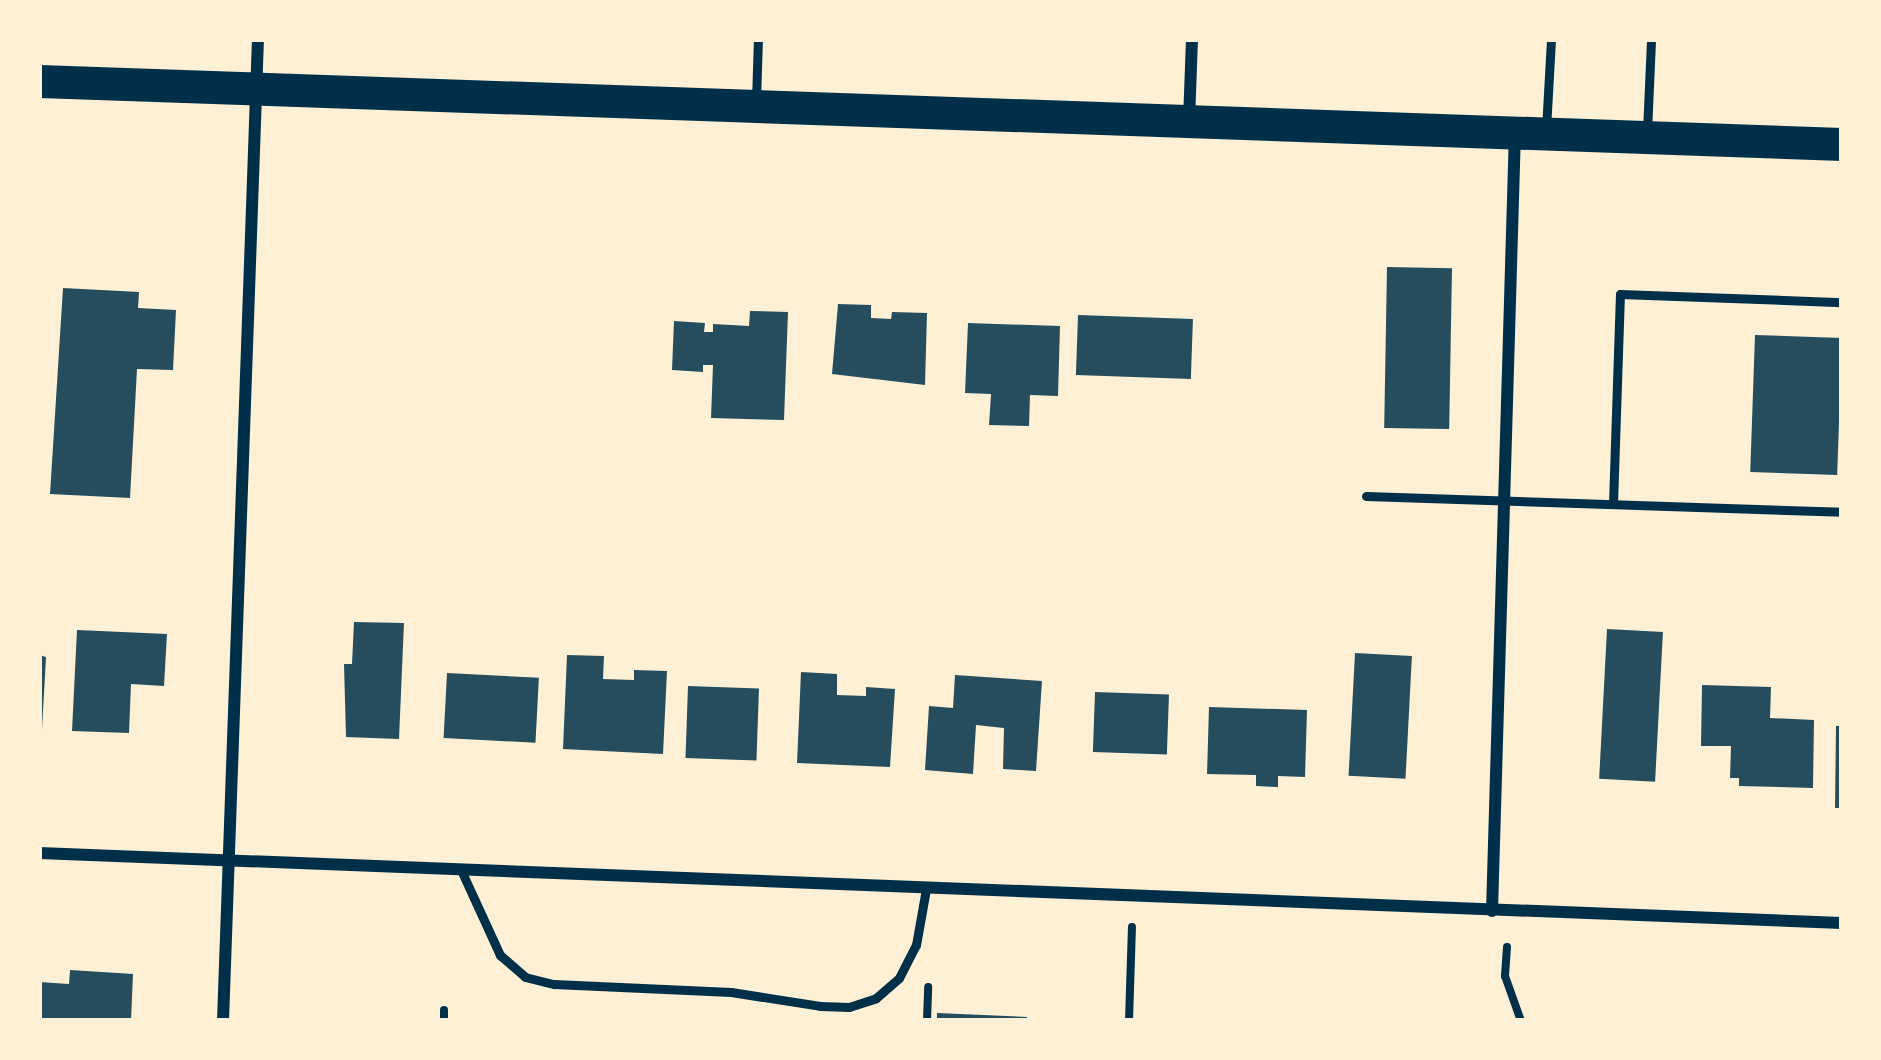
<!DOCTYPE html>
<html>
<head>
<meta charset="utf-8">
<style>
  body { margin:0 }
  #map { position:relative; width:1881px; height:1060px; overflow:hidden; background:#fdf0d5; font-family:Commissioner,sans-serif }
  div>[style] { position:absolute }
  .building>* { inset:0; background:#264d5e; transform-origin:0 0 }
  .path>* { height:8px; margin:-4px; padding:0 4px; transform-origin:4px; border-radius:4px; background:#003049 }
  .service>* { height:9px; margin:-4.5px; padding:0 4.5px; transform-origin:4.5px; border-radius:4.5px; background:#003049 }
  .minor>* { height:12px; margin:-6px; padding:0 6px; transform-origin:6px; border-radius:6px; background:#003049 }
  .trunk>* { height:33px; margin:-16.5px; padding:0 16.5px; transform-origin:16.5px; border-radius:16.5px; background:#003049 }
  span { translate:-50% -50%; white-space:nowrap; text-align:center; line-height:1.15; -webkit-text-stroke:10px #fdf0d5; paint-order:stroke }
  .frame { position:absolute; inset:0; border:42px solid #fdf0d5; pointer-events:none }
</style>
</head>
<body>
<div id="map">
  <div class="building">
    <i style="left:1387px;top:267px;width:65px;height:161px;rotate:1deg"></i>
    <i style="clip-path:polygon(63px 288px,139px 292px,138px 308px,176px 310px,173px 370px,137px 369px,130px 498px,50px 494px)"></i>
    <i style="clip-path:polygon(838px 304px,871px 305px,871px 318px,891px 319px,892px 312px,927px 313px,925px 385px,832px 374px)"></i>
    <i style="clip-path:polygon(750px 311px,788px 312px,784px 420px,711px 418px,713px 365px,703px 365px,703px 372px,672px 370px,674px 321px,705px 323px,704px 332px,713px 332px,713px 324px,749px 326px)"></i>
    <i style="left:1078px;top:315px;width:115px;height:60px;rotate:2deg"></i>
    <i style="clip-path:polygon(968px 323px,1060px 326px,1058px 396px,1030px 395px,1029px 426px,989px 425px,991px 394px,965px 393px)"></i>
    <i style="left:1755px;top:335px;width:87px;height:137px;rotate:2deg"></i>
    <i style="clip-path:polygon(354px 622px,404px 623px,399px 739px,346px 737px,344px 664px,352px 664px)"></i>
    <i style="left:1607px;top:629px;width:56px;height:150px;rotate:3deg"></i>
    <i style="clip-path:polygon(77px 630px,167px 634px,164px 686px,131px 684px,129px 733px,72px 731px)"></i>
    <i style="left:1355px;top:653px;width:57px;height:123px;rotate:3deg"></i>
    <i style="clip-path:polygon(39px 655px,46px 657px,42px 729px,39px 729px)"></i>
    <i style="clip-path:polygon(567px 655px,604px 656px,603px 679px,634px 680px,634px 670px,667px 671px,663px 754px,563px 749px)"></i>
    <i style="clip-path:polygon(801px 672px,837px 674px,837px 695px,866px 696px,866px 687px,895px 689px,890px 767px,797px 763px)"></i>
    <i style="left:447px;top:673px;width:92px;height:65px;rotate:3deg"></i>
    <i style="clip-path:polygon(955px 675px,1042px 681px,1036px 771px,1003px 769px,1004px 728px,976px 725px,973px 774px,925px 770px,929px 706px,953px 708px)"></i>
    <i style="clip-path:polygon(1702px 685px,1771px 687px,1770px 718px,1814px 720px,1813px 788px,1739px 786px,1739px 778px,1730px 778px,1731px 746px,1701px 746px)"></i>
    <i style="left:688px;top:686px;width:71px;height:72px;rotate:2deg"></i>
    <i style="left:1095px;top:692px;width:74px;height:60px;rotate:2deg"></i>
    <i style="clip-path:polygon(1209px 707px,1307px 710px,1305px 777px,1278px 776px,1278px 787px,1256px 786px,1256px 775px,1207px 774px)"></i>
    <i style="clip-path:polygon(1836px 726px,1842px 726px,1842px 808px,1835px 808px)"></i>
    <i style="clip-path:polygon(70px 970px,133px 974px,131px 1021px,39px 1021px,39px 982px,69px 984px)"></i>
    <i style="clip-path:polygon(937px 1013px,1027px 1017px,1027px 1021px,937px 1021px)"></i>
  </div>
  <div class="path">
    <i style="left:1507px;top:947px;width:29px;rotate:94deg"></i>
    <i style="left:1505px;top:976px;width:48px;rotate:70.4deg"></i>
    <i style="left:444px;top:1021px;width:11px;rotate:-90deg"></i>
    <i style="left:927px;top:1021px;width:34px;rotate:-88deg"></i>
    <i style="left:1129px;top:1021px;width:94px;rotate:-88.2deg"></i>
  </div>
  <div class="service">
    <i style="left:756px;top:101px;width:62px;rotate:-88.2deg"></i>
    <i style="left:1546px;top:129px;width:90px;rotate:-86.8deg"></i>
    <i style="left:1647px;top:132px;width:93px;rotate:-87.5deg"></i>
    <i style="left:1366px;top:496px;width:476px;rotate:1.9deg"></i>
    <i style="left:1613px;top:504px;width:210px;rotate:-88.1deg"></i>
    <i style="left:1620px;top:294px;width:222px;rotate:2.1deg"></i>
    <i style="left:461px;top:870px;width:94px;rotate:65.4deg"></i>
    <i style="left:500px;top:955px;width:33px;rotate:41deg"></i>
    <i style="left:525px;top:977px;width:30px;rotate:14deg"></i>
    <i style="left:554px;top:984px;width:177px;rotate:2.6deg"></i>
    <i style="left:731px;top:992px;width:90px;rotate:8.9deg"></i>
    <i style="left:820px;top:1006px;width:29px;rotate:2deg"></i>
    <i style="left:849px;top:1007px;width:28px;rotate:-18deg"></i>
    <i style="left:876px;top:998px;width:30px;rotate:-41deg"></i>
    <i style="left:899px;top:978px;width:37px;rotate:-63deg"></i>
    <i style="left:916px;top:945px;width:57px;rotate:-79.9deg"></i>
  </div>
  <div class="minor">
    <i style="left:1189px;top:121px;width:82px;rotate:-87.9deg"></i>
    <i style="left:39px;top:853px;width:1804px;rotate:2.22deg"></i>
    <i style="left:1492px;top:911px;width:778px;rotate:-88.31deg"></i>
    <i style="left:223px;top:1021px;width:983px;rotate:-87.96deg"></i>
  </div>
  <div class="trunk">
    <i style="left:39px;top:81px;width:1804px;rotate:2deg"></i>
  </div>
  <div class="frame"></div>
</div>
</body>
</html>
